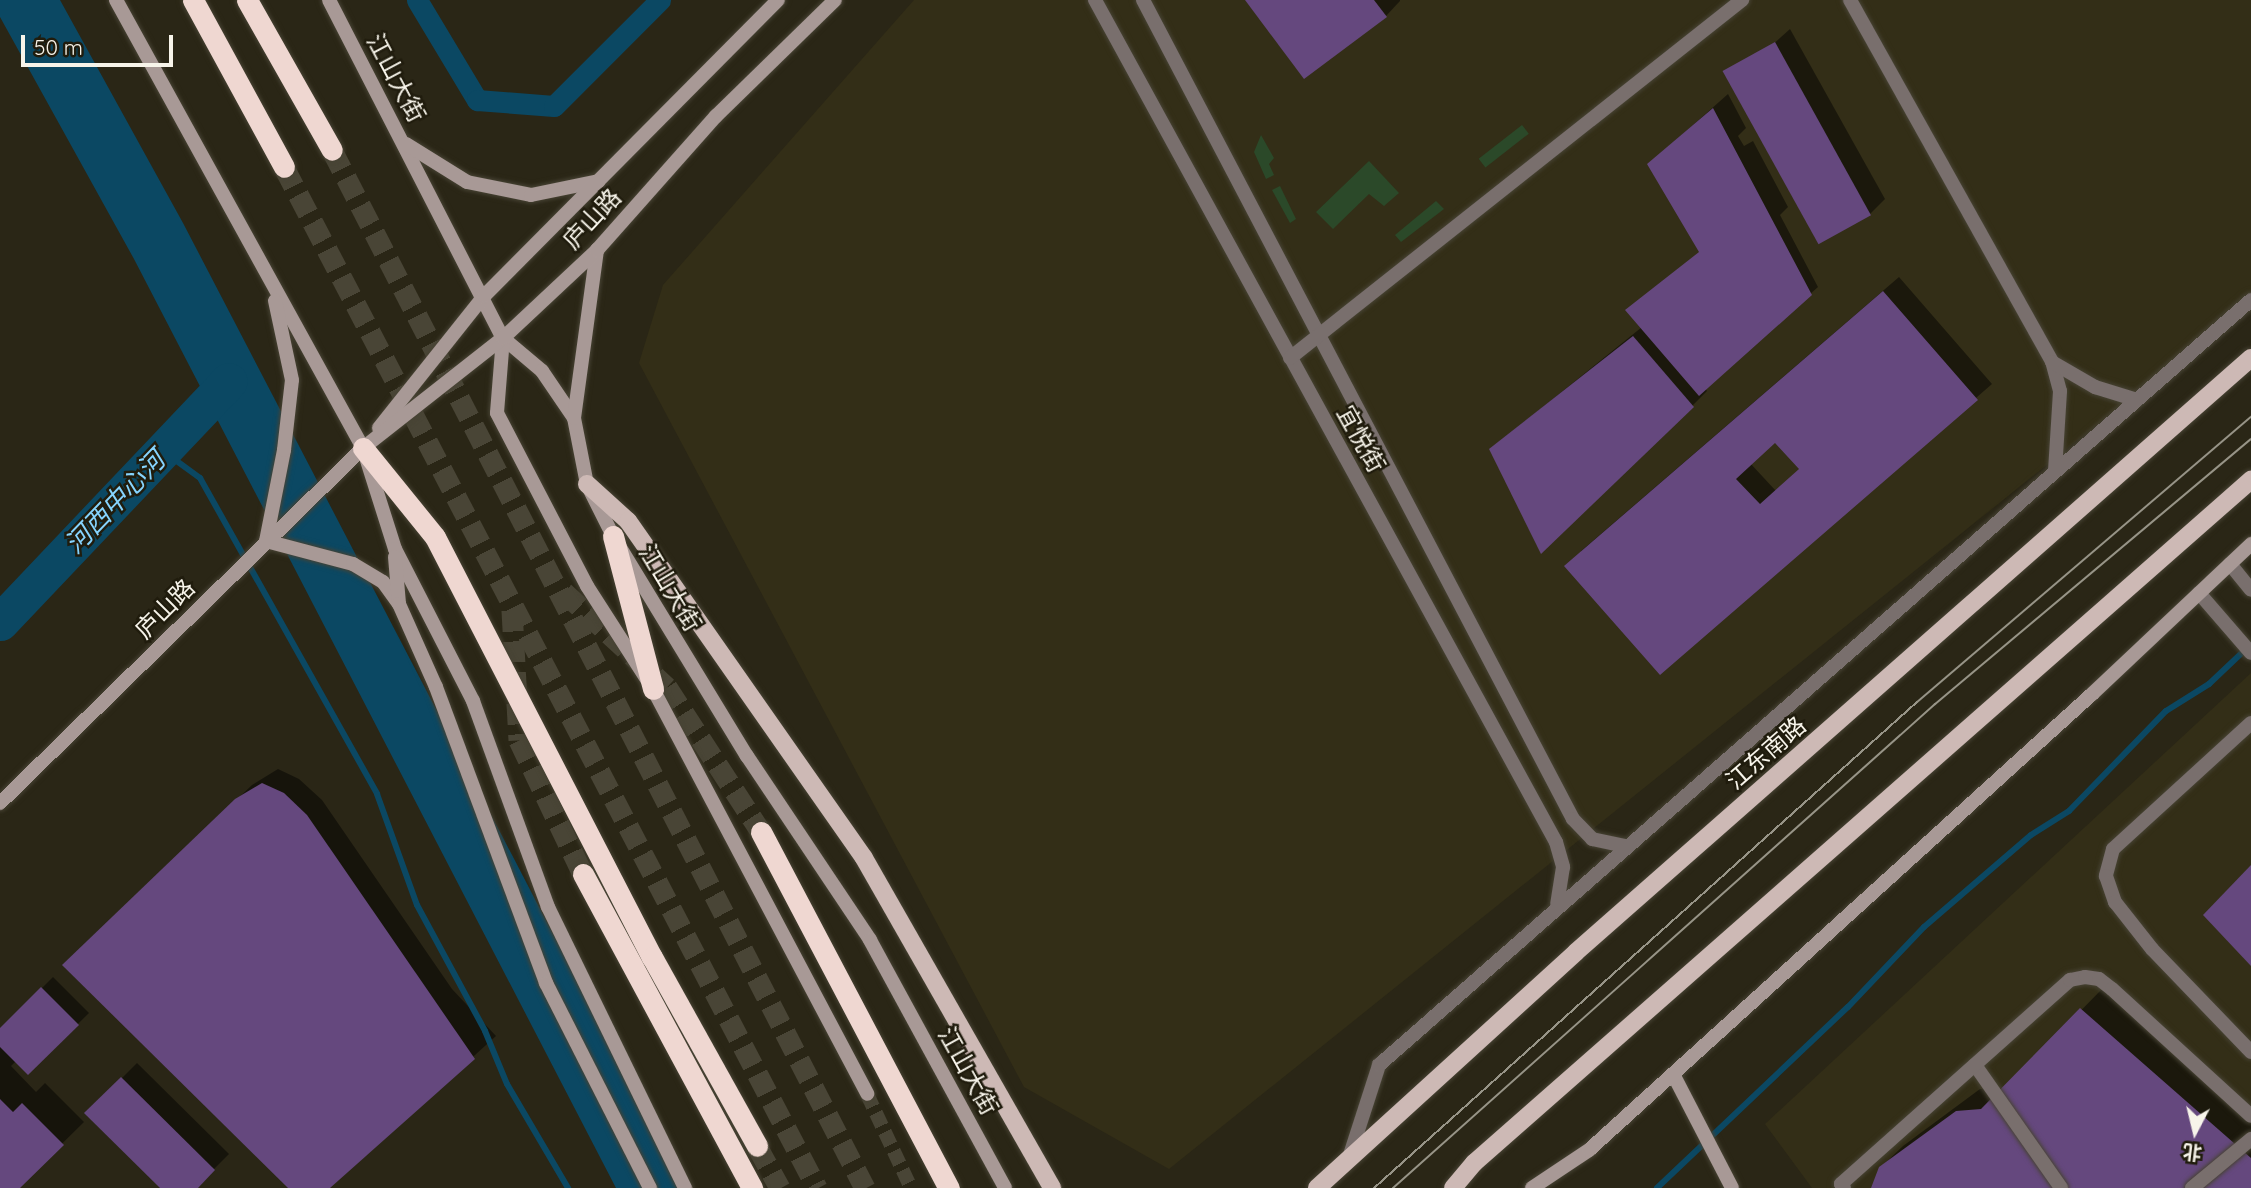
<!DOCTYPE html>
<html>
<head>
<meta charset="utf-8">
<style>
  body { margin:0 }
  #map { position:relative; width:2251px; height:1188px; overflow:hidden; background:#2a2616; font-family:Quicksand,"Noto Sans SC",sans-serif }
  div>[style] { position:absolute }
  .built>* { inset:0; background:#332e17 }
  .green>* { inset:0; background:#2b4929; transform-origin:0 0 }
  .water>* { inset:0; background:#0b4863 }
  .shadow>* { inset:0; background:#0007 }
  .stream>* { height:6px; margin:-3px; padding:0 3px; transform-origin:3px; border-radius:3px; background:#0b4863 }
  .canal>* { height:21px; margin:-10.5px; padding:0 10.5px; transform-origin:10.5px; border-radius:10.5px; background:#0b4863 }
  .river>* { height:37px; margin:-18.5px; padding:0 18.5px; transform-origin:18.5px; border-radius:18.5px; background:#0b4863 }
  .building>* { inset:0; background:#65487e; transform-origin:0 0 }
  .secondary-tunnel>* { height:14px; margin-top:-7px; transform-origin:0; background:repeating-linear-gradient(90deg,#494536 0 14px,transparent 0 21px) }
  .highway-tunnel>* { height:21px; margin-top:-10.5px; transform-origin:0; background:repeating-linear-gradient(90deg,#494536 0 21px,transparent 0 31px) }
  .roads { filter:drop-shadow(0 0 2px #474334) drop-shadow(0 0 2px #474334) }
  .street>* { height:14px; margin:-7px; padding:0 7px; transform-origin:7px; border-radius:7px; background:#796f6d }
  .secondary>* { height:14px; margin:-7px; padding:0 7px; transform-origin:7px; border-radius:7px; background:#a89996 }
  .primary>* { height:18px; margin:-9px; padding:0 9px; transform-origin:9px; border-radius:9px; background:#cdb9b5 }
  .highway>* { height:21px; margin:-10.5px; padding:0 10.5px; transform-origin:10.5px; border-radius:10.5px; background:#efd7d1 }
  .tram>* { height:2px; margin:-1px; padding:0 1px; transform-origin:1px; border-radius:1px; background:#979487 }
  span { translate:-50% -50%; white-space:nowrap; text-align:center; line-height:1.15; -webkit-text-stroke:5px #201c0d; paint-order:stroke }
  .street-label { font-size:24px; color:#f7f4ea }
  .water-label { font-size:26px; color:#86d4fe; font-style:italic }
  .north { position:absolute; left:2160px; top:1097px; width:70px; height:70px; -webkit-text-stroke:5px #201c0d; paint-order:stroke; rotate:187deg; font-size:19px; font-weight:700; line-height:28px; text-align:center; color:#f7f4ea }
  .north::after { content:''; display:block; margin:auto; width:24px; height:32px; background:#f7f4ea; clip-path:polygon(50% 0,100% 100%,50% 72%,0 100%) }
  .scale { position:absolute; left:21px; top:35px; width:152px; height:32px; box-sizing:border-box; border:4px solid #f7f4ea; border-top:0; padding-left:9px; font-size:21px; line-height:24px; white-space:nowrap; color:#f7f4ea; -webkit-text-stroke:5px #201c0d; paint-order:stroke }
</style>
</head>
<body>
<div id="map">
  <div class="built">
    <i style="clip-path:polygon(914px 0,2251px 0,2251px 301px,1169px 1169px,1024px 1087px,639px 363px,663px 285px)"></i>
    <i style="clip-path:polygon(2251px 673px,2251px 1188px,1812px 1188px,1765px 1124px)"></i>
  </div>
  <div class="green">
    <i style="left:1522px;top:125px;width:11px;height:55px;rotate:52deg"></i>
    <i style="clip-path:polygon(1261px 135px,1274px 158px,1269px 164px,1274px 175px,1266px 179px,1254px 152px)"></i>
    <i style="clip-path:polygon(1369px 161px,1399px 193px,1384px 206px,1369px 194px,1333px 229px,1316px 212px)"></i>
    <i style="clip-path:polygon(1280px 186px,1296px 219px,1290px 223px,1272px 190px)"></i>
    <i style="clip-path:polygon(1436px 201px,1444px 209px,1401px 242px,1395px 235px)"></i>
  </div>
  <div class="water">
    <i style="clip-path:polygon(0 0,60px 0,183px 223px,563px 953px,680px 1188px,616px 1188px,134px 259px,0 17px)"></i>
  </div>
  <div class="shadow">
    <i style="clip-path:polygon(1247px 0,1400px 0,1400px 1px,1386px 16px)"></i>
    <i style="clip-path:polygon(1790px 29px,1885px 199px,1870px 214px,1748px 67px)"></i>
    <i style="clip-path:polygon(1728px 94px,1746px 128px,1738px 136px,1744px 146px,1753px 141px,1788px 207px,1780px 215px,1818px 287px,1705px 388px,1707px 391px,1692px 406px,1491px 449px,1642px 327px,1701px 251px,1649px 164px)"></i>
    <i style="clip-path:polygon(evenodd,1899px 277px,1992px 384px,1660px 673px,1581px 551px,1899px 277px,1775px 441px,1801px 468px,1776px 491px,1750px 463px,1775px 441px)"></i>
    <i style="clip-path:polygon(278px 769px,299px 779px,322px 800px,452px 989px,496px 1036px,328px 1188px,291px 1188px,79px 951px,252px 785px)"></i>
    <i style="clip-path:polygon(53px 977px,89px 1013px,28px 1073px,16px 1061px,11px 1066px,36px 1092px,45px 1083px,84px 1122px,17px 1188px,0 1188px,0 1030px)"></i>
    <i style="clip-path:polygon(2103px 988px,2251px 1117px,2251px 1188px,1873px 1188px,1880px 1168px,1903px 1146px,1980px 1089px,2005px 1088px)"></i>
    <i style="clip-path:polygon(137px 1063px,229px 1154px,195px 1188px,163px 1188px,87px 1113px)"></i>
  </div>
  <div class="stream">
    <i style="left:163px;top:451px;width:46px;rotate:36.1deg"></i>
    <i style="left:200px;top:478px;width:362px;rotate:60.7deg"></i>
    <i style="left:377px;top:794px;width:118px;rotate:70.2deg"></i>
    <i style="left:417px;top:905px;width:143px;rotate:61.6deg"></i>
    <i style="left:485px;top:1031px;width:57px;rotate:67.5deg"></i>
    <i style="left:507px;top:1084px;width:121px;rotate:59.6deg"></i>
    <i style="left:1657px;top:1188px;width:263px;rotate:-43.5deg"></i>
    <i style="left:1848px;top:1007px;width:110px;rotate:-46.5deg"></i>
    <i style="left:1924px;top:927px;width:141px;rotate:-40.7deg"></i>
    <i style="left:2031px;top:835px;width:45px;rotate:-32.3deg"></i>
    <i style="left:2069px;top:811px;width:139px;rotate:-45.9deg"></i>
    <i style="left:2166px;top:711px;width:51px;rotate:-32.1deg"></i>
    <i style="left:2209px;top:684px;width:54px;rotate:-43.5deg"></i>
  </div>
  <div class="canal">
    <i style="left:417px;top:0;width:117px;rotate:59deg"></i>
    <i style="left:477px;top:100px;width:77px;rotate:4.5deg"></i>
    <i style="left:554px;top:106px;width:150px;rotate:-45deg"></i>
  </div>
  <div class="river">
    <i style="left:0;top:622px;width:332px;rotate:-46.5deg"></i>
  </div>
  <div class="building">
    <i style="clip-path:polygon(1245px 0,1374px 0,1387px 17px,1304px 79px)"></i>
    <i style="left:1775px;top:42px;width:198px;height:60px;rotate:61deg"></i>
    <i style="clip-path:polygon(1713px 108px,1812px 295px,1699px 396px,1625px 310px,1699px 252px,1647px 164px)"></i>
    <i style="clip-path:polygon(evenodd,1883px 291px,1978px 400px,1660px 675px,1564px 566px,1883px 291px,1775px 443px,1799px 469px,1760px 504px,1736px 479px,1775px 443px)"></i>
    <i style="clip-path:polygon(1633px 336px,1694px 407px,1541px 554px,1489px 449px)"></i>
    <i style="clip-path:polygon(262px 783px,284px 793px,307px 815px,475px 1059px,330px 1188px,288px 1188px,62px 965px,235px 799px)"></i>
    <i style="clip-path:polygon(2251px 865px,2251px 966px,2203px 915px)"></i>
    <i style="clip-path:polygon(41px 987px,79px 1025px,28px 1075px,0 1047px,0 1028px)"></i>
    <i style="clip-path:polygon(2080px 1008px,2251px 1158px,2251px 1188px,1871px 1188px,1879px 1167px,1956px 1111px,1981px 1109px)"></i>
    <i style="clip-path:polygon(121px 1077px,215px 1170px,198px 1188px,160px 1188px,84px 1113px)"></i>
    <i style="clip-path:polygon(0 1099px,13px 1112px,22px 1103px,64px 1145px,20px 1188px,0 1188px)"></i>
  </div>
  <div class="secondary-tunnel">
    <i style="left:867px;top:1094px;width:104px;rotate:64.9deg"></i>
  </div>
  <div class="highway-tunnel">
    <i style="left:332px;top:150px;width:1167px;rotate:62.82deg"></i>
    <i style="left:284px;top:167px;width:1152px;rotate:62.43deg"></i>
    <i style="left:564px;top:592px;width:140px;rotate:42.7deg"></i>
    <i style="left:667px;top:687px;width:173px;rotate:57deg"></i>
    <i style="left:512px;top:610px;width:130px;rotate:86.9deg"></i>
    <i style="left:519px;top:740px;width:148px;rotate:64.5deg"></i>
    <i style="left:757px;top:1146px;width:48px;rotate:61.3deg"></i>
  </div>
  <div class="roads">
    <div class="street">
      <i style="left:1095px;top:0;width:960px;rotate:61.3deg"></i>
      <i style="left:1556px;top:842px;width:26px;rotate:74deg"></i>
      <i style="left:1563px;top:867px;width:37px;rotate:99deg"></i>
      <i style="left:1143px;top:0;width:925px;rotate:62.3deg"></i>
      <i style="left:1573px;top:819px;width:28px;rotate:46deg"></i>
      <i style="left:1592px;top:839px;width:33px;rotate:12deg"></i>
      <i style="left:1850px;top:0;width:415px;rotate:60.8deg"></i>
      <i style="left:1290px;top:358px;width:577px;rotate:-38.38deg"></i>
      <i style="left:2055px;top:471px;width:80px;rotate:-86.4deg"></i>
      <i style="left:2060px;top:391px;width:30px;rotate:-105deg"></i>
      <i style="left:2052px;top:362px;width:50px;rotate:30.2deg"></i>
      <i style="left:2095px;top:387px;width:44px;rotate:17.2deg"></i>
      <i style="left:2230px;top:564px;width:33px;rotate:51deg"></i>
      <i style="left:2199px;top:593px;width:79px;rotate:49.1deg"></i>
      <i style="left:2251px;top:723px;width:187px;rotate:137.6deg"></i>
      <i style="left:2113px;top:849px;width:28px;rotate:105deg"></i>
      <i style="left:2106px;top:876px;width:28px;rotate:71deg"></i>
      <i style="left:2115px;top:902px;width:60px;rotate:51.8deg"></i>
      <i style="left:2152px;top:949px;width:143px;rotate:46.1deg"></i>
      <i style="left:1975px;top:1065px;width:150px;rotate:55deg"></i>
      <i style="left:1350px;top:1155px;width:95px;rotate:-72.1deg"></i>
      <i style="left:1379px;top:1065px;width:1160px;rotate:-41.26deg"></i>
      <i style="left:1844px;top:1188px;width:5px;rotate:-127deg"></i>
      <i style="left:1841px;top:1184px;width:307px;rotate:-41.7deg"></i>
      <i style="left:2070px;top:980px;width:15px;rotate:-11deg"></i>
      <i style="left:2085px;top:977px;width:14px;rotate:8deg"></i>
      <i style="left:2099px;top:979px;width:16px;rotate:38deg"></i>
      <i style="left:2112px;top:989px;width:188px;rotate:42.4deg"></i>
      <i style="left:2192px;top:1188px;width:77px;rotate:-39.7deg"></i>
    </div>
    <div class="secondary">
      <i style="left:116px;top:0;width:512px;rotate:61.13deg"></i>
      <i style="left:363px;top:448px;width:106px;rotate:72.4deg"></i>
      <i style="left:395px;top:549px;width:171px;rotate:62.8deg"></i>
      <i style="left:473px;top:701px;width:219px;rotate:70deg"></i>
      <i style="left:548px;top:907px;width:313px;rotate:64deg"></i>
      <i style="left:329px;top:0;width:380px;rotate:62.8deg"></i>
      <i style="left:503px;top:338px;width:51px;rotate:40.2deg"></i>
      <i style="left:542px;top:371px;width:57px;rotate:55.8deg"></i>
      <i style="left:574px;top:418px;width:67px;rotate:78.9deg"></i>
      <i style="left:587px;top:484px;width:58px;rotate:63.4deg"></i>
      <i style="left:613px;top:536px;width:258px;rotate:58.7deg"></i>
      <i style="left:747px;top:756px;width:221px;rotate:56.2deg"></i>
      <i style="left:870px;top:940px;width:282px;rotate:61.4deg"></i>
      <i style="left:406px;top:144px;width:72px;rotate:31.9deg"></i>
      <i style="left:467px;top:182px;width:65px;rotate:11.5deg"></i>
      <i style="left:531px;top:195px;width:69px;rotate:-11.6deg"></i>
      <i style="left:503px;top:338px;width:75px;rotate:94.6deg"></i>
      <i style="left:497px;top:413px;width:195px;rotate:62.5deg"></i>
      <i style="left:587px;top:586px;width:122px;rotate:57.3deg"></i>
      <i style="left:653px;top:689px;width:458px;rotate:62.1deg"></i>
      <i style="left:574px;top:418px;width:170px;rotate:-82.2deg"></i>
      <i style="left:379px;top:428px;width:169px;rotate:-51.5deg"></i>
      <i style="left:484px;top:296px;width:417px;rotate:-45.2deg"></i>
      <i style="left:266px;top:541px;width:93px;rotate:-78.8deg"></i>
      <i style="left:284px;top:450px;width:70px;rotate:-83.5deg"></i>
      <i style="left:292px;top:380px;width:81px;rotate:-102.1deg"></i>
      <i style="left:266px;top:541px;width:90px;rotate:14.8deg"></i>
      <i style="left:353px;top:564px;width:35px;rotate:31deg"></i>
      <i style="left:383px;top:582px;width:27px;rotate:54deg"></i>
      <i style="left:395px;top:557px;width:47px;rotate:85.1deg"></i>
      <i style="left:399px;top:604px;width:91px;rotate:66deg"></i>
      <i style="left:436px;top:687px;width:316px;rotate:69.6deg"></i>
      <i style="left:546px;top:983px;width:230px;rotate:63.1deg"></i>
      <i style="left:0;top:803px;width:508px;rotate:-44.36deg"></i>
      <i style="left:363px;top:448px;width:178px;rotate:-38.2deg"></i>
      <i style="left:503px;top:338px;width:129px;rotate:-43.1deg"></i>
      <i style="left:597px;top:250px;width:179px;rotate:-48.4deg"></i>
      <i style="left:716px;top:116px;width:166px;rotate:-44.3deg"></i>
      <i style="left:1673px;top:1074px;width:128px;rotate:62.6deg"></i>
      <i style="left:1532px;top:1188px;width:69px;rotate:-33.7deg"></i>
      <i style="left:1589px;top:1150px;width:679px;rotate:-42.19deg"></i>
      <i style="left:2092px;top:694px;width:219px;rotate:-43.3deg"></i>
    </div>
    <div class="primary">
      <i style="left:587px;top:484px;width:55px;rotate:42.1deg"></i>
      <i style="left:628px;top:521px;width:411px;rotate:55deg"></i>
      <i style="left:864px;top:858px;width:380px;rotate:60.3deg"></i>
      <i style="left:1317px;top:1188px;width:350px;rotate:-42.3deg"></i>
      <i style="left:1576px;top:952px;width:899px;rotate:-41.35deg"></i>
      <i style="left:1453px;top:1188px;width:33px;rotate:-50deg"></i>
      <i style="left:1474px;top:1163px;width:1035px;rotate:-41.32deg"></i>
    </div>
    <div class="highway">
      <i style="left:193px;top:0;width:190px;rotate:61.4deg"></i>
      <i style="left:247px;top:0;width:172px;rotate:60.5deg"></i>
      <i style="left:363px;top:448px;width:114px;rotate:51deg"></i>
      <i style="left:435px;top:537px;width:473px;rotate:62.7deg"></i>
      <i style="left:652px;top:957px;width:216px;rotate:60.9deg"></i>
      <i style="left:613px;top:536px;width:158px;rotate:75.3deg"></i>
      <i style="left:761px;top:832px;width:403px;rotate:62.2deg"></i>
      <i style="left:583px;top:874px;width:357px;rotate:61.7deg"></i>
    </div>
  </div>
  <div class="tram">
    <i style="left:1374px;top:1188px;width:729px;rotate:-41.83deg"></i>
    <i style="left:1917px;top:702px;width:439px;rotate:-40.5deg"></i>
    <i style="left:1393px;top:1188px;width:727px;rotate:-41.76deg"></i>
    <i style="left:1935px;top:704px;width:412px;rotate:-40deg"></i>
  </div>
  <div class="street-label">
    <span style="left:396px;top:78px;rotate:62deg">江山大街</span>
    <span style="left:592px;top:219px;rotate:-47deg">庐山路</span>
    <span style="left:1361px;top:439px;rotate:61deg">宜悦街</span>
    <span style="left:670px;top:588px;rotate:59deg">江山大街</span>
    <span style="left:165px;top:609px;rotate:-45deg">庐山路</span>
    <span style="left:1766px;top:753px;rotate:-41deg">江东南路</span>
    <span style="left:968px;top:1071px;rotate:61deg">江山大街</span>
  </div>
  <div class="water-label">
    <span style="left:115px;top:502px;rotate:-46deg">河西中心河</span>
  </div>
  <div class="north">北</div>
  <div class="scale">50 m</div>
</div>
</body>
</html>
